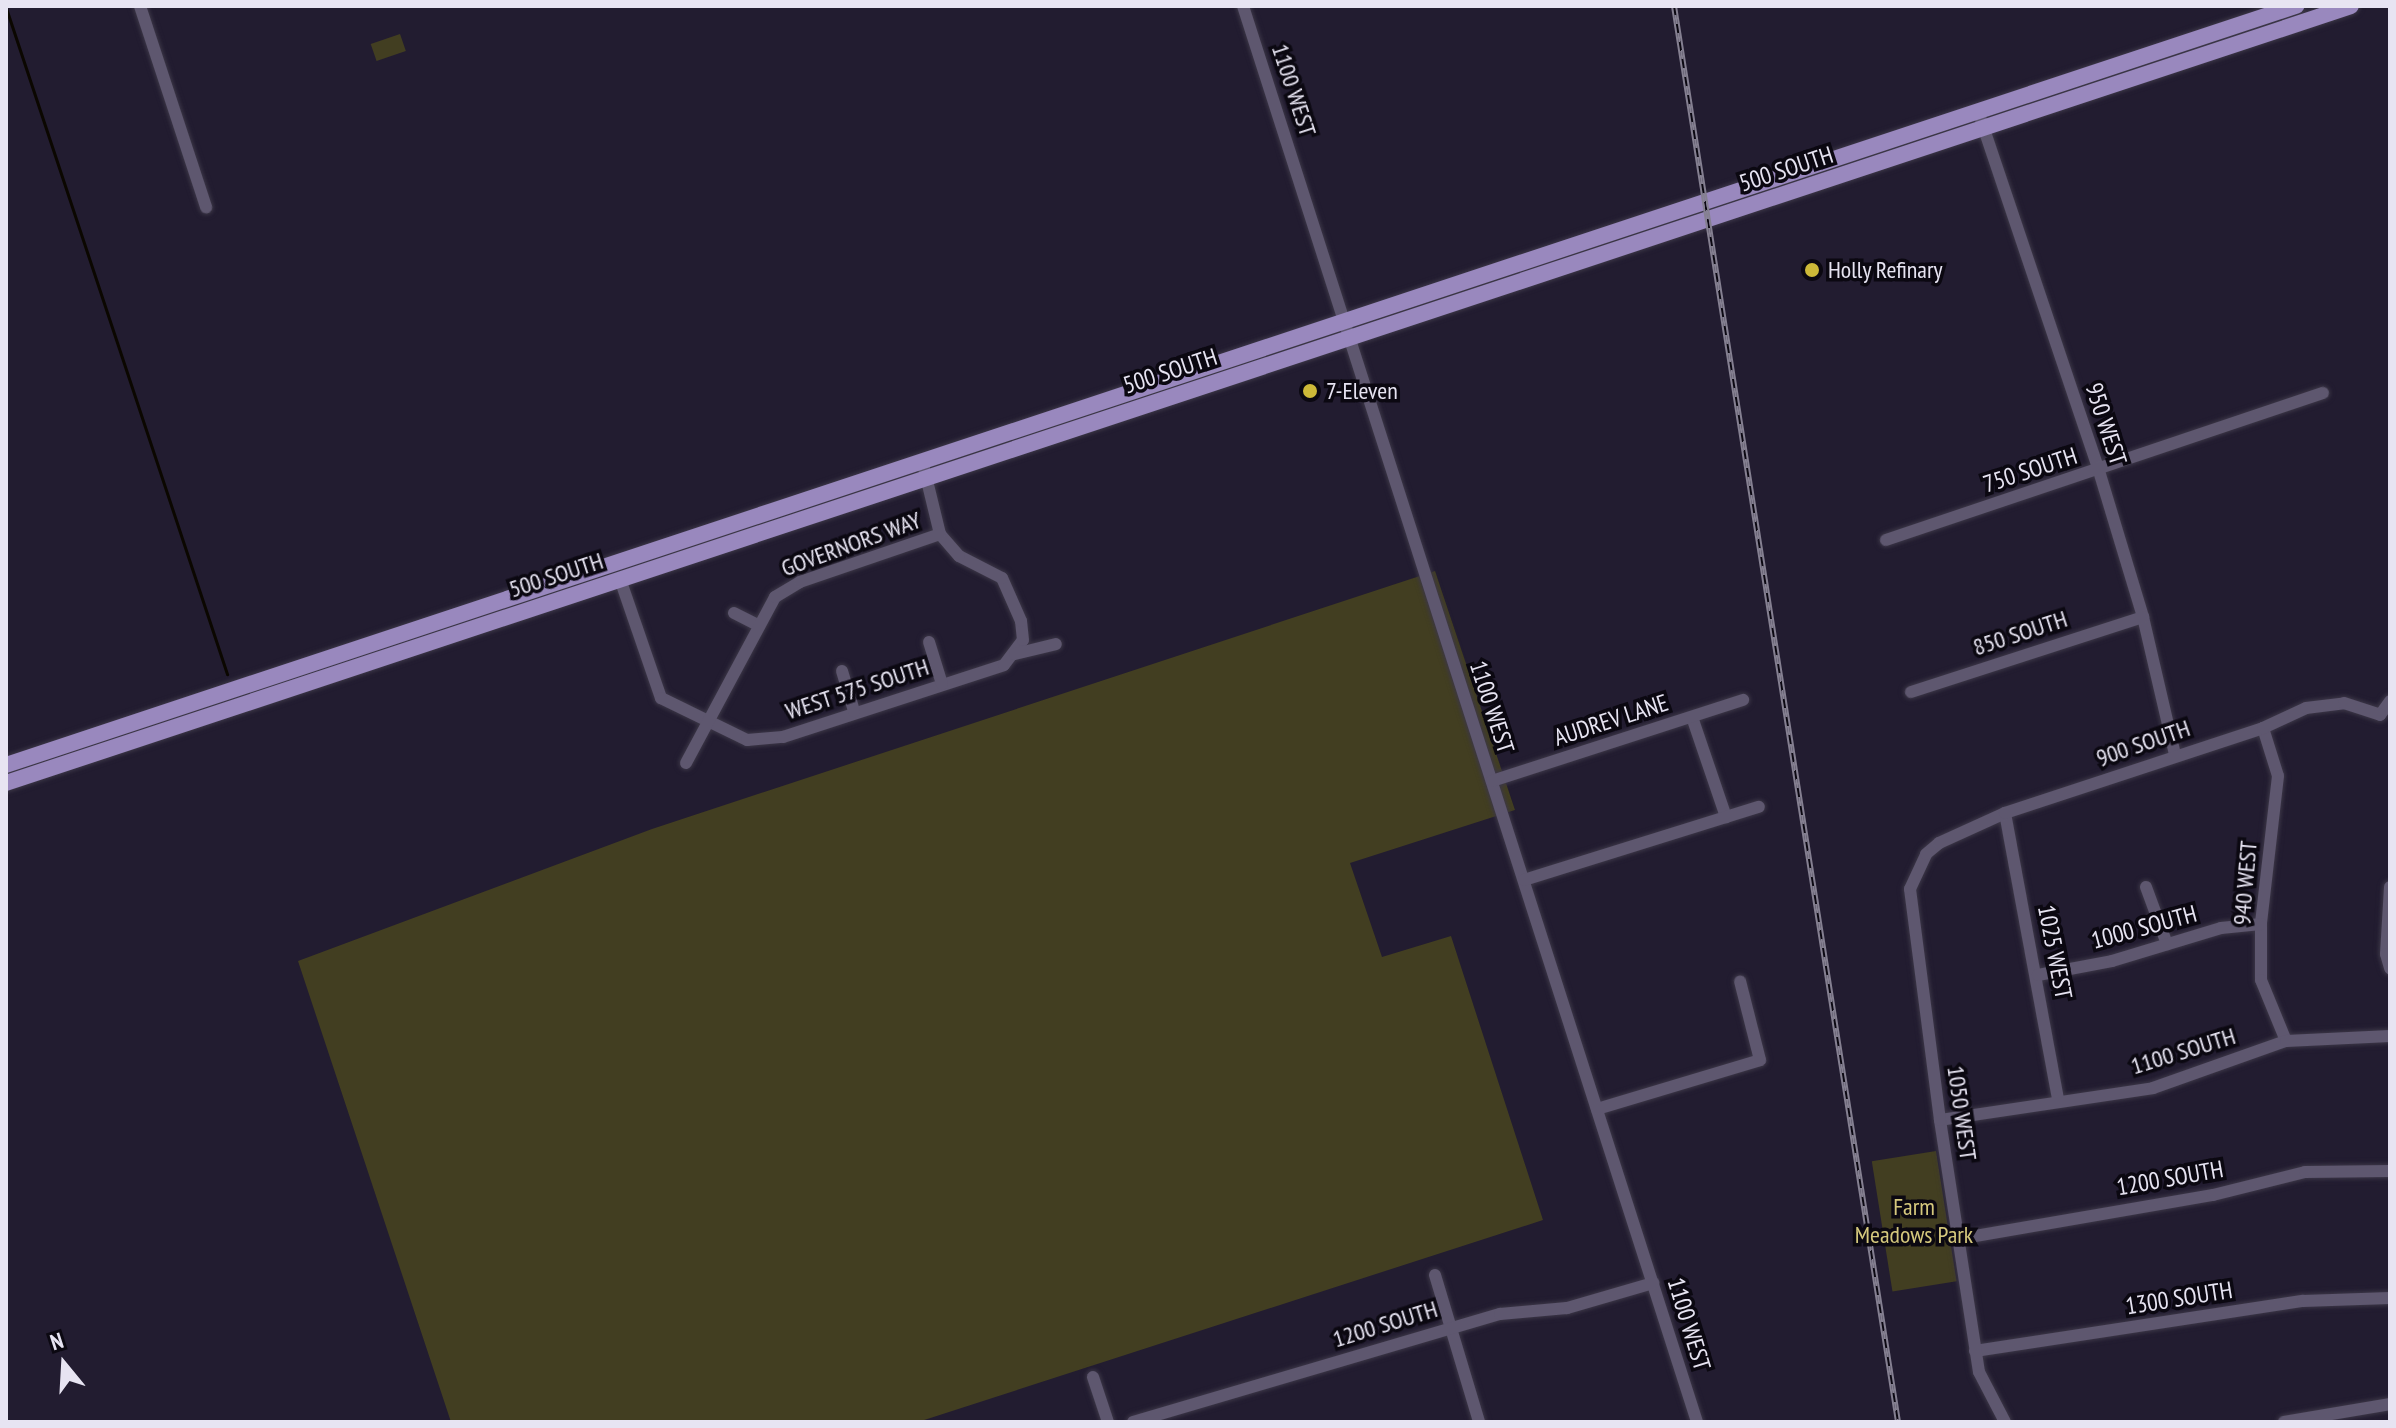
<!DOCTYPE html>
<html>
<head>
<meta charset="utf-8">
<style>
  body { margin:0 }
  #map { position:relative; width:2396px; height:1428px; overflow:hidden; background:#221c30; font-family:"PT Sans Narrow",sans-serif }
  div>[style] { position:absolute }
  .green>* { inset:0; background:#423e21; transform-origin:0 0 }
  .stream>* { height:3px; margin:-1.5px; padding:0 1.5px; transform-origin:1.5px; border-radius:1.5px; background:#0b0700 }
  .roads { filter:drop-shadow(0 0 2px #3c3747) drop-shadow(0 0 2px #3c3747) }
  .minor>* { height:12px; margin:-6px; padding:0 6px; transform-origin:6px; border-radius:6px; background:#5e576f }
  .major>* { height:16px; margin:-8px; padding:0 8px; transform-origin:8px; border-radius:8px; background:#9988be }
  .rail>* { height:6px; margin-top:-3px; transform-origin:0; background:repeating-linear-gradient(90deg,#0b0811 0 9px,#858091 0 18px); box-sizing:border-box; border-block:2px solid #858091 }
  .dots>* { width:22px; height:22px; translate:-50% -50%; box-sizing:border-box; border:4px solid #0b0811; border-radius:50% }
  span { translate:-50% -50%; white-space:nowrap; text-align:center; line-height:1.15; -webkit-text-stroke:7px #0b0811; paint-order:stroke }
  .street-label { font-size:24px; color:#e7e4f2 }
  .poi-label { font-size:24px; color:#e7e4f2 }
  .left { translate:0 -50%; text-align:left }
  .park-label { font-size:24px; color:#d5c87d }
  .frame { position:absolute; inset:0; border:8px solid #e7e4f2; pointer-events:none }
  .north { position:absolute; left:24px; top:1324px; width:80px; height:80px; -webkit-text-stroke:6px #0b0811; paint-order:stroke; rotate:342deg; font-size:22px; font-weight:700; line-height:32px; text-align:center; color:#e7e4f2 }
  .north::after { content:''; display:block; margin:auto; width:28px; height:36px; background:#e7e4f2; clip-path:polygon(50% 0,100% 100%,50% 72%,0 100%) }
</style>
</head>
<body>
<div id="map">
  <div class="green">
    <i style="left:400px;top:34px;width:18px;height:31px;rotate:71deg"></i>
    <i style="clip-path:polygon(1435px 571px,1515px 810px,1350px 863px,1382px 957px,1451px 936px,1543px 1220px,918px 1422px,451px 1422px,298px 961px,652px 829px)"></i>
    <i style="left:1936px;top:1151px;width:132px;height:65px;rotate:81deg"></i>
  </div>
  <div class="stream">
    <i style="left:6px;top:8px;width:702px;rotate:71.64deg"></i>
  </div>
  <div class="roads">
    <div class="minor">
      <i style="left:140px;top:6px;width:212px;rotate:71.8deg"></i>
      <i style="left:1243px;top:6px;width:1487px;rotate:72.22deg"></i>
      <i style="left:1981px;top:120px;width:370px;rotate:71.4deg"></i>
      <i style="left:2099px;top:471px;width:152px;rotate:73.2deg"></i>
      <i style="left:2143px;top:617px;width:142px;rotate:76.9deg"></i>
      <i style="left:1886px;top:540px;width:461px;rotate:-18.6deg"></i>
      <i style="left:620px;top:579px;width:126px;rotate:71deg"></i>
      <i style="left:661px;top:698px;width:96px;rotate:26deg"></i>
      <i style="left:747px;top:740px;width:36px;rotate:-5deg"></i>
      <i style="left:783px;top:737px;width:232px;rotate:-18deg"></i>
      <i style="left:1004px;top:665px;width:31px;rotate:-53deg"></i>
      <i style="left:1023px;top:640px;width:19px;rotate:-96deg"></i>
      <i style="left:1021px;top:621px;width:47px;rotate:-113.8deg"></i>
      <i style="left:1002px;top:578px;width:48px;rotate:-152.9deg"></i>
      <i style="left:959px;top:556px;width:29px;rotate:-131deg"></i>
      <i style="left:940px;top:534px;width:76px;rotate:-103.7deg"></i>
      <i style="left:734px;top:613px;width:28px;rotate:27deg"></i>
      <i style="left:929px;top:642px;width:44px;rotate:72.8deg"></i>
      <i style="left:1015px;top:654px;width:42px;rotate:-13.7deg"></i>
      <i style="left:842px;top:671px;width:42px;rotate:73.3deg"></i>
      <i style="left:1911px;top:692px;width:244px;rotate:-17.9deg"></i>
      <i style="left:2380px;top:715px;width:17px;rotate:-54deg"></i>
      <i style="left:1692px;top:717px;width:106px;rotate:71.2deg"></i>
      <i style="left:2263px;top:728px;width:50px;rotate:72.6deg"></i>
      <i style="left:2278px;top:776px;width:149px;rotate:96.6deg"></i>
      <i style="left:2261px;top:924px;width:56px;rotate:90deg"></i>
      <i style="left:2261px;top:980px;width:66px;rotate:67.7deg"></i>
      <i style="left:686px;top:763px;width:188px;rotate:-61.8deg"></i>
      <i style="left:775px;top:597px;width:29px;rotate:-31deg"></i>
      <i style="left:800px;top:582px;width:148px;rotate:-18.9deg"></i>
      <i style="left:1492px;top:781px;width:264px;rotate:-17.9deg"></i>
      <i style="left:2005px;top:813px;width:292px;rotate:79.5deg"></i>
      <i style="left:1524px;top:880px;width:246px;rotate:-17.3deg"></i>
      <i style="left:2146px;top:887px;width:61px;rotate:69.8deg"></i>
      <i style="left:2390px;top:887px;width:67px;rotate:93.4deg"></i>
      <i style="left:2386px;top:954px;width:15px;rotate:74deg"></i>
      <i style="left:2038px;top:975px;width:75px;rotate:-10.7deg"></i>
      <i style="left:2112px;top:961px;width:114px;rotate:-16.8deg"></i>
      <i style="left:2221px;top:928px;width:40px;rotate:-5.7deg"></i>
      <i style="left:1597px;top:1109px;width:170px;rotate:-16.7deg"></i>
      <i style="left:1760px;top:1060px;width:81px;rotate:-104.2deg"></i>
      <i style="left:1940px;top:1120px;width:215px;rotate:-8.5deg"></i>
      <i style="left:2153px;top:1088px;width:141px;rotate:-19.5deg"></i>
      <i style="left:2286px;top:1041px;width:104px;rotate:-2.8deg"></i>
      <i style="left:1958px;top:1239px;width:259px;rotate:-9.8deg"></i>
      <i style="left:2213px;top:1195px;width:95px;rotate:-14deg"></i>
      <i style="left:2305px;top:1172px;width:85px;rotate:-0.7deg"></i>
      <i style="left:1435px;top:1275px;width:153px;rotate:73.3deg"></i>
      <i style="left:1975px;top:1351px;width:332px;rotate:-8.7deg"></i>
      <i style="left:2303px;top:1301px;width:87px;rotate:-2deg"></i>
      <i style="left:1093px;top:1377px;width:47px;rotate:71.6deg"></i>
      <i style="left:1133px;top:1422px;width:383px;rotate:-16.4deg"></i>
      <i style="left:1500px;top:1314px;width:67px;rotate:-5.1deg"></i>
      <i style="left:1567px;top:1308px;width:90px;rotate:-16.2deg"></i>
      <i style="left:2005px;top:1422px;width:56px;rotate:-117.5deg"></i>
      <i style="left:1979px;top:1372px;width:255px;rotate:-98.8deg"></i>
      <i style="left:1940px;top:1120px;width:233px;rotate:-97.4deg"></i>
      <i style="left:1910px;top:889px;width:38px;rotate:-65deg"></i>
      <i style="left:1926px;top:854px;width:17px;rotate:-40deg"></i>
      <i style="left:1939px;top:843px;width:72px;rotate:-24.4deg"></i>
      <i style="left:2005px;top:813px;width:272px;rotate:-18.2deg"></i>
      <i style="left:2263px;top:728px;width:47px;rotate:-24.9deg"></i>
      <i style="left:2306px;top:708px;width:38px;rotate:-7deg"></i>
      <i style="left:2344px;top:703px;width:38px;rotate:18deg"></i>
      <i style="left:2284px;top:1422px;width:108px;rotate:-9.6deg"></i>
    </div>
    <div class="major">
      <i style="left:6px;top:765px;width:2413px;rotate:-18.34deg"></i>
      <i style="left:6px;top:783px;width:2470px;rotate:-18.33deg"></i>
    </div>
  </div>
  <div class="rail">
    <i style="left:1674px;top:6px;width:1434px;rotate:81.01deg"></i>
  </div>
  <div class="dots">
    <i style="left:1812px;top:270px;background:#cdb938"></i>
    <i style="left:1310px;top:391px;background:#cdb938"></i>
  </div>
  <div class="street-label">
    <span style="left:1294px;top:90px;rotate:72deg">1100 WEST</span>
    <span style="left:1786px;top:169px;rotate:-18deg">500 SOUTH</span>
    <span style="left:1170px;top:371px;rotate:-18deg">500 SOUTH</span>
    <span style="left:2106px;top:424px;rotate:72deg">950 WEST</span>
    <span style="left:2030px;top:470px;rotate:-18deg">750 SOUTH</span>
    <span style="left:851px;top:544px;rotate:-20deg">GOVERNORS WAY</span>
    <span style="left:556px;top:575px;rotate:-18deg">500 SOUTH</span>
    <span style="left:2020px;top:633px;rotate:-18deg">850 SOUTH</span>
    <span style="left:857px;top:689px;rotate:-18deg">WEST 575 SOUTH</span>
    <span style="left:1492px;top:707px;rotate:72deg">1100 WEST</span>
    <span style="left:1611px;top:720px;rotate:-18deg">AUDREV LANE</span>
    <span style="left:2143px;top:743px;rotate:-19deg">900 SOUTH</span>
    <span style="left:2245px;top:883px;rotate:-85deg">940 WEST</span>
    <span style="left:2144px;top:927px;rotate:-15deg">1000 SOUTH</span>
    <span style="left:2055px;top:952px;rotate:79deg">1025 WEST</span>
    <span style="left:2183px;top:1051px;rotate:-17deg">1100 SOUTH</span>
    <span style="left:1962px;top:1113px;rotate:82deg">1050 WEST</span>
    <span style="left:2170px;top:1178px;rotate:-10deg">1200 SOUTH</span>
    <span style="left:2179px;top:1298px;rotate:-9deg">1300 SOUTH</span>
    <span style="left:1385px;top:1324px;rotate:-17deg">1200 SOUTH</span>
    <span style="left:1689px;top:1324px;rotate:73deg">1100 WEST</span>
  </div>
  <div class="poi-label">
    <span class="left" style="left:1828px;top:270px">Holly Refinary</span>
    <span class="left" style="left:1326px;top:391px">7-Eleven</span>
  </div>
  <div class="park-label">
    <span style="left:1914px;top:1221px">Farm<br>Meadows Park</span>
  </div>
  <div class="frame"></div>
  <div class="north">N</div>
</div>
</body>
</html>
